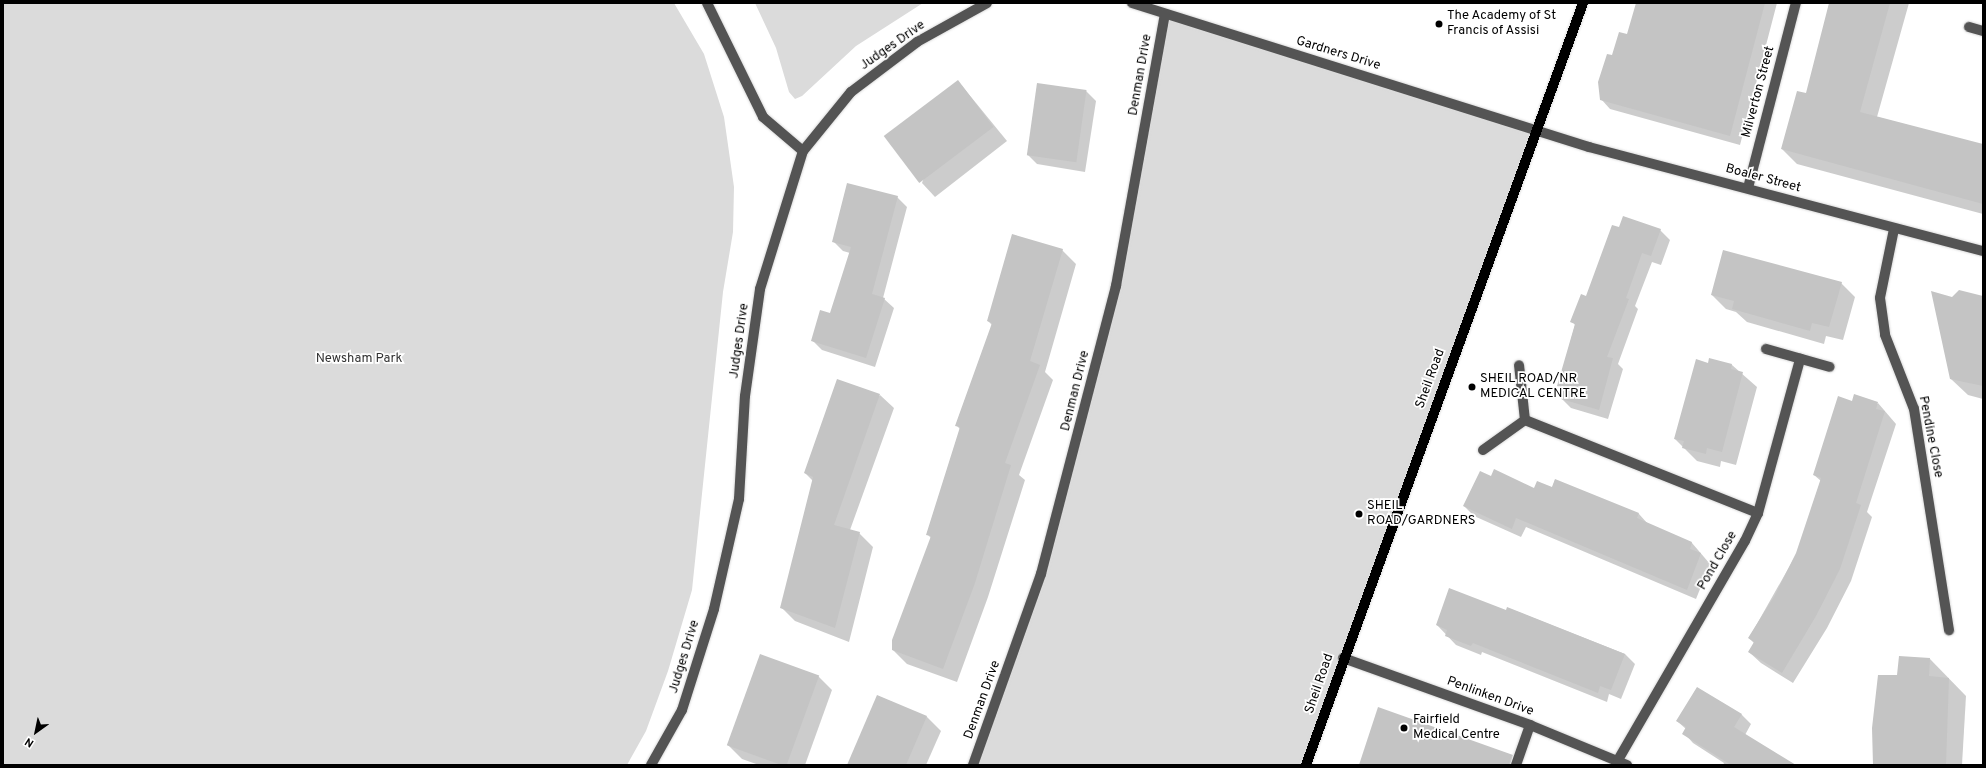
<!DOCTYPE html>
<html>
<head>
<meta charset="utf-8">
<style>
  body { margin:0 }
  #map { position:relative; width:1986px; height:768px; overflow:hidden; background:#fff; font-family:Overpass,sans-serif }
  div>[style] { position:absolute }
  .green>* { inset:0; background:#dbdbdb }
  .shadow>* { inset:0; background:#0003 }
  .building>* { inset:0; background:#c4c4c4; transform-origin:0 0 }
  .roads { filter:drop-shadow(0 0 1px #dbdbdb) drop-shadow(0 0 1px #dbdbdb) }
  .minor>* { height:10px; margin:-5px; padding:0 5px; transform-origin:5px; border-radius:5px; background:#545454 }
  .major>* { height:10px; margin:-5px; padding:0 5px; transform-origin:5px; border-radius:5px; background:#000 }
  .dots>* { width:11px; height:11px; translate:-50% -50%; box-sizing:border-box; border:2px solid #fff; border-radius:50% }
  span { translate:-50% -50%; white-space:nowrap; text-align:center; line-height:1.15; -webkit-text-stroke:3.5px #fff; paint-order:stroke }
  .poi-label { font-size:13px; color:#000 }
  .left { translate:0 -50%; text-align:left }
  .street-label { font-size:13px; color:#000 }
  .park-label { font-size:13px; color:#323232 }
  .frame { position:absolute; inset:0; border:4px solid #000; pointer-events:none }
  .north { position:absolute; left:16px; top:712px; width:40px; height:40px; -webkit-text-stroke:3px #fff; paint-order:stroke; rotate:213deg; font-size:11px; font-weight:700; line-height:16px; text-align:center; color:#000 }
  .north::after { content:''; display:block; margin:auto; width:14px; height:18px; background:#000; clip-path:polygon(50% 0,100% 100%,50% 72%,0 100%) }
</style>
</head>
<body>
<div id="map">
  <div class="green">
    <i style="clip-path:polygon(3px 3px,674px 3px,704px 54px,724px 117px,734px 187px,733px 232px,723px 292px,692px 590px,668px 671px,646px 731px,627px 765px,3px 765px)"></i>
    <i style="clip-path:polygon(755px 3px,923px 3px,856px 46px,802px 96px,795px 99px,789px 92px,776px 48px)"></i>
    <i style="clip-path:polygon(1165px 14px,1537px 131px,1306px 765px,973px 765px,1041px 574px,1116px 286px)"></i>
  </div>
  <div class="shadow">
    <i style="clip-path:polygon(1637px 3px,1777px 3px,1740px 145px,1610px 109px,1601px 99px,1613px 56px,1628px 35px)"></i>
    <i style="clip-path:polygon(1857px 3px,1909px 3px,1877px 117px,1983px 145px,1983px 214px,1797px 164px,1782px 149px,1806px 95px)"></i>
    <i style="clip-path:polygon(958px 81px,1007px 141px,935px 197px,922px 183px)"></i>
    <i style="clip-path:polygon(1086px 91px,1096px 101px,1085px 172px,1037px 164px,1027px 154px)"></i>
    <i style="clip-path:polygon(897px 197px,907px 207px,883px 298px,894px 308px,875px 367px,822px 350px,812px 340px,831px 314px,850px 253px,843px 251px,833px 241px)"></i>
    <i style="clip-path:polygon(1620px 228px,1660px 230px,1670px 240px,1661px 265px,1652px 262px,1635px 306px,1638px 309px,1618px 364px,1623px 369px,1608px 419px,1571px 408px,1562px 399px,1564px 392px,1558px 386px,1575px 325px,1572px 321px,1587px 298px)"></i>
    <i style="clip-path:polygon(1062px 250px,1076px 264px,1045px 372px,1053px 380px,1019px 475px,1025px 480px,988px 597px,957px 682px,907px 664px,893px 650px,931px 538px,927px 534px,960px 429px,956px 425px,992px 325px,988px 321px)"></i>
    <i style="clip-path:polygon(1841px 283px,1855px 297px,1843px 340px,1826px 336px,1824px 344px,1747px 322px,1736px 312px,1726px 309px,1712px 295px)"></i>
    <i style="clip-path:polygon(1952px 298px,1983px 298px,1983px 399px,1968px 395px,1951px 379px)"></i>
    <i style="clip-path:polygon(1708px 364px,1732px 365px,1757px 387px,1736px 465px,1721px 461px,1720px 467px,1697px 461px,1675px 439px)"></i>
    <i style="clip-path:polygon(880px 395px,894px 408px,850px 530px,859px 533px,873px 547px,849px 642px,795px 621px,781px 607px,813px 481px,805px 473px)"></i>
    <i style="clip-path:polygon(1878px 403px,1896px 424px,1867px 512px,1872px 517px,1851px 581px,1827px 628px,1793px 683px,1761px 663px,1749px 652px,1755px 644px,1749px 638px,1797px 553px,1821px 481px,1814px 475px)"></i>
    <i style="clip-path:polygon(1492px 477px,1535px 489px,1552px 488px,1555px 480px,1639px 514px,1648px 524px,1692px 543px,1710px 564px,1696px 599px,1526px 527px,1521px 537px,1474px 516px,1464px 506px)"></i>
    <i style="clip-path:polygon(1508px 608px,1625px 654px,1635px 664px,1621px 699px,1609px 694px,1607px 702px,1482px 652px,1481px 655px,1456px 645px,1437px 625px,1507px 611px)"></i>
    <i style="clip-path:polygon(1930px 659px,1966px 696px,1962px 765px,1874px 765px,1873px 728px,1898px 676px)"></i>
    <i style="clip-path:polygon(818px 676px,832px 690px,805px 765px,759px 765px,742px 759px,728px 745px)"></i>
    <i style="clip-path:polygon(1697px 688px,1742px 715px,1751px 724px,1745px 735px,1792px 765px,1723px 765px,1724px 763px,1693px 743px,1684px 733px,1686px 729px,1677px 721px)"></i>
    <i style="clip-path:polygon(878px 696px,927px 717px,941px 731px,926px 765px,848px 765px)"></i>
  </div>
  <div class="building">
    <i style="clip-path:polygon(1636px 3px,1765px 3px,1730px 136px,1600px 100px,1598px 82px,1607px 54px,1612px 55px,1619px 32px,1627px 34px)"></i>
    <i style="clip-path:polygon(1829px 3px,1890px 3px,1860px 112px,1983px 144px,1983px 204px,1781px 149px,1797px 91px,1806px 93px)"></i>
    <i style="left:958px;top:80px;width:59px;height:93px;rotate:53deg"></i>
    <i style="left:1037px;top:83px;width:50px;height:73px;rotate:8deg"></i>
    <i style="clip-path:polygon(847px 183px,898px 196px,872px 294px,885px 298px,866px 358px,811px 341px,820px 310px,830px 313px,851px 247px,832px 242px)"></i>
    <i style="clip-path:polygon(1623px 216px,1661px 229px,1651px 256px,1642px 253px,1626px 298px,1629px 299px,1607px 357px,1613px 358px,1599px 410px,1561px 399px,1564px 388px,1557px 386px,1575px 324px,1570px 322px,1581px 294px,1586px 296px,1612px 225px,1619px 227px)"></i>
    <i style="clip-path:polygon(1012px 234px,1063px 249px,1030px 361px,1040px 365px,1005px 463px,1011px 465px,975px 583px,943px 669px,892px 650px,892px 640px,931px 536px,926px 535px,960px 427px,955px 426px,992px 323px,987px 321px)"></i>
    <i style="clip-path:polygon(1723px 250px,1842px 282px,1829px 327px,1812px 323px,1810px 331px,1732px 309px,1734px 301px,1711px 295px)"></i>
    <i style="clip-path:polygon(1959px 290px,1983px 296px,1983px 386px,1950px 379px,1931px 291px,1952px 297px)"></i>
    <i style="clip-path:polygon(1709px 358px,1732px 364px,1731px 369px,1743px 372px,1722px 452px,1707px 448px,1706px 454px,1682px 448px,1684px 441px,1674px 439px,1696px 359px,1708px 363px)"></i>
    <i style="clip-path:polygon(837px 379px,880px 394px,834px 525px,860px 532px,835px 628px,780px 608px,813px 477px,804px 473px)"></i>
    <i style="clip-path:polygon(1854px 394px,1878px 402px,1876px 409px,1885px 411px,1856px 503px,1861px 505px,1840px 569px,1816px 616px,1782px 673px,1748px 652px,1754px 642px,1748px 638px,1775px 595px,1796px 553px,1821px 478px,1813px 475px,1838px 396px,1852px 401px)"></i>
    <i style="clip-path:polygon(1494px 469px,1534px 488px,1537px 481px,1552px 487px,1555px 479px,1639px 513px,1637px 518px,1692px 542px,1690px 549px,1701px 553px,1687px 590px,1516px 518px,1512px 529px,1463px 506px,1480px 471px,1491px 476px)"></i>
    <i style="clip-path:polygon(1449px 588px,1506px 610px,1507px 607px,1625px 654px,1611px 690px,1600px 686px,1598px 693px,1473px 643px,1471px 646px,1445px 636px,1447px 630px,1436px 625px)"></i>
    <i style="left:760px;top:654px;width:63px;height:97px;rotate:20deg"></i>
    <i style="clip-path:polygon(1899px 656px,1930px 658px,1929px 676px,1949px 678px,1946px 765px,1873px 765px,1872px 728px,1878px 675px,1897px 675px)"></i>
    <i style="clip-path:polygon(1697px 687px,1742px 714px,1734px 727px,1796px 765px,1731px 765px,1682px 734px,1686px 727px,1676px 721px)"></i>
    <i style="clip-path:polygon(877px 695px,927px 716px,906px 765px,847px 765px)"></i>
    <i style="clip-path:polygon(1378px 707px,1513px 755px,1510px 765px,1359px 765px)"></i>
  </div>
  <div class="roads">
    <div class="minor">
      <i style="left:707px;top:3px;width:127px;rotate:63.8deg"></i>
      <i style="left:763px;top:117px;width:52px;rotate:40.4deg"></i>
      <i style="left:1132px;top:3px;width:479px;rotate:17.5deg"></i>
      <i style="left:1589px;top:147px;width:407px;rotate:14.8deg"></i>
      <i style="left:1969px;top:27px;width:15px;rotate:16deg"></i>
      <i style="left:1748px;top:188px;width:191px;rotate:-75.5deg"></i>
      <i style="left:1894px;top:229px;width:70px;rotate:101.5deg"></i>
      <i style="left:1880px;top:298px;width:37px;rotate:82deg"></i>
      <i style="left:1885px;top:335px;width:79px;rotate:68.6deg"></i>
      <i style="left:1914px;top:409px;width:224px;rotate:81deg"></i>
      <i style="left:1766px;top:349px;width:66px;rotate:15.7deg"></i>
      <i style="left:1525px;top:420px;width:251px;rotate:21.8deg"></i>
      <i style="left:1483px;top:450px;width:52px;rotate:-35.5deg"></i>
      <i style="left:1525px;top:420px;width:55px;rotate:-96.2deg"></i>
      <i style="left:1343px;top:658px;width:199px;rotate:19.7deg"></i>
      <i style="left:1530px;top:725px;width:105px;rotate:22.4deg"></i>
      <i style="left:1618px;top:760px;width:253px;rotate:-59.9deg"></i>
      <i style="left:1745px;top:541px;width:31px;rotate:-65deg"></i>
      <i style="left:1758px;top:513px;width:160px;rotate:-74.7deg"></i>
      <i style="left:651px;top:765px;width:63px;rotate:-60.6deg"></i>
      <i style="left:682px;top:710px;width:106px;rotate:-72.4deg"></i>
      <i style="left:714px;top:609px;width:113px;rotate:-77.2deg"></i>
      <i style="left:739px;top:499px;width:103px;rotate:-86.7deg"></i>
      <i style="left:745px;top:396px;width:108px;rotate:-82deg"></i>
      <i style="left:760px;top:289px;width:145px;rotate:-72.7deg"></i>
      <i style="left:803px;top:151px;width:76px;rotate:-50.9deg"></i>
      <i style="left:851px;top:92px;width:83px;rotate:-37.1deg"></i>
      <i style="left:917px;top:42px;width:80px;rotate:-29.1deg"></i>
      <i style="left:973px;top:765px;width:203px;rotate:-70.4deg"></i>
      <i style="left:1041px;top:574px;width:298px;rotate:-75.4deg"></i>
      <i style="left:1116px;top:286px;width:276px;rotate:-79.8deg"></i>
      <i style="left:1516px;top:765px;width:42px;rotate:-70.7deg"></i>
    </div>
    <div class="major">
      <i style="left:1306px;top:765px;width:811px;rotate:-70.02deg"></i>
    </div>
  </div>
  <div class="dots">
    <i style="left:1439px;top:24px;background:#000"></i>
    <i style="left:1472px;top:387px;background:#000"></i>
    <i style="left:1359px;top:514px;background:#000"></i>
    <i style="left:1404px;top:728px;background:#000"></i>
  </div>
  <div class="poi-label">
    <span class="left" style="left:1447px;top:24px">The Academy of St<br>Francis of Assisi</span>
    <span class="left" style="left:1480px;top:387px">SHEIL ROAD/NR<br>MEDICAL CENTRE</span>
    <span class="left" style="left:1367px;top:514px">SHEIL<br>ROAD/GARDNERS</span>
    <span class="left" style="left:1413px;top:728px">Fairfield<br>Medical Centre</span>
  </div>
  <div class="street-label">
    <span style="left:893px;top:46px;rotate:-35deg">Judges Drive</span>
    <span style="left:1338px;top:54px;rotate:17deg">Gardners Drive</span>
    <span style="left:1141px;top:75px;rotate:-80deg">Denman Drive</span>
    <span style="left:1759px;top:92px;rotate:-75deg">Milverton Street</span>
    <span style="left:1763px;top:179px;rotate:15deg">Boaler Street</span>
    <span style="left:740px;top:341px;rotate:-82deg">Judges Drive</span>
    <span style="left:1431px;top:379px;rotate:-70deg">Sheil Road</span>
    <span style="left:1076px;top:391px;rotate:-76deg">Denman Drive</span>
    <span style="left:1930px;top:437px;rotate:79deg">Pendine Close</span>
    <span style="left:1718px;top:561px;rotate:-60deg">Pond Close</span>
    <span style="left:685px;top:657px;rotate:-73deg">Judges Drive</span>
    <span style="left:1320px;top:684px;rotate:-71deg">Sheil Road</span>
    <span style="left:1490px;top:697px;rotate:20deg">Penlinken Drive</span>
    <span style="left:983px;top:700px;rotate:-70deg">Denman Drive</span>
  </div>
  <div class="park-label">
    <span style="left:359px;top:359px">Newsham Park</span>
  </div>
  <div class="frame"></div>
  <div class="north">N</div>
</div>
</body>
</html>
